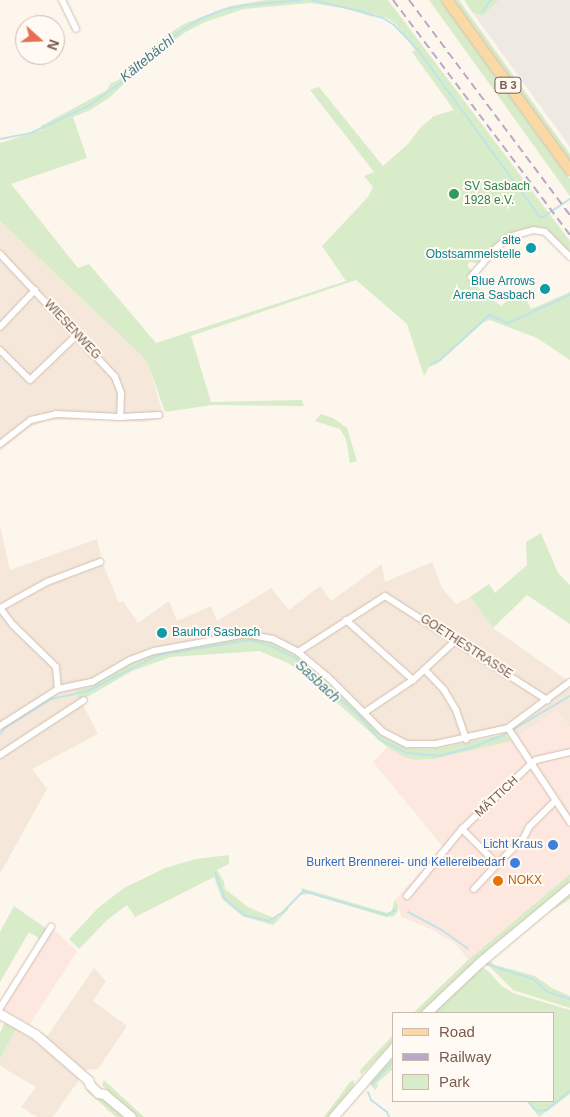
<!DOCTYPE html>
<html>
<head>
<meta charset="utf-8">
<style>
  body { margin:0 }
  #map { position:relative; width:570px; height:1117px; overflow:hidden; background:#fdf6ec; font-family:Arial,sans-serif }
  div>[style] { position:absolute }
  .residential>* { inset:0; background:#f5e8da }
  .commercial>* { inset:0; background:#fde8e0 }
  .industrial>* { inset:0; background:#efe9e4 }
  .green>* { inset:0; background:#d8ecc9 }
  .stream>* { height:2px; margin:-1px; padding:0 1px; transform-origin:1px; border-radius:1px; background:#bfe3e8 }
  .roads { filter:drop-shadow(0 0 1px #d1beb0) drop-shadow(0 0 1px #d1beb0) }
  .street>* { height:6px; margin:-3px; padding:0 3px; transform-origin:3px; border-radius:3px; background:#fff }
  .secondary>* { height:9px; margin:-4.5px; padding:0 4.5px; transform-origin:4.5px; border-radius:4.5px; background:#fff }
  .primary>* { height:10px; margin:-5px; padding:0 5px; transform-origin:5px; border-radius:5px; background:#fbd9a5 }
  .rail>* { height:2px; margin-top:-1px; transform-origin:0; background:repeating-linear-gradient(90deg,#b9a8c9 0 8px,transparent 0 13px) }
  .dots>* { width:14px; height:14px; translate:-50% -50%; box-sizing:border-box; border:2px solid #fffaf3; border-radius:50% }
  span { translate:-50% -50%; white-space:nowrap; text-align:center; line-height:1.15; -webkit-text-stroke:4px #fffaf3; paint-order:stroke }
  .shield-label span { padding:1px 4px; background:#fffaf3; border:1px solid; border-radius:4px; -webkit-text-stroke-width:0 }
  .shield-label { font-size:11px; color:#7a5c4d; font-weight:700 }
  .leisure-label { font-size:12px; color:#27864d }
  .left { translate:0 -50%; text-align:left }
  .culture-label { font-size:12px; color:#0d838f }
  .right { translate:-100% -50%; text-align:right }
  .street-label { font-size:12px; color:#7a5c4d }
  .shop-label { font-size:12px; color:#366cbe }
  .food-label { font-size:12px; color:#c56008 }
  .water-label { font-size:14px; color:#437c86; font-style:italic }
  .legend { position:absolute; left:392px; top:1012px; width:162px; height:90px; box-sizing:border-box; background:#fffaf3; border:1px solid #cabbb1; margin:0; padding:6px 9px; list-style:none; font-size:15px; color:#7a5c4d }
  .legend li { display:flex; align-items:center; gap:10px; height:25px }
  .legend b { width:25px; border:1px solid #cabbb1 }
  .north { position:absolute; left:15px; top:15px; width:50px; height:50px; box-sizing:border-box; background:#fffaf3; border:1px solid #cabbb1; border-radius:50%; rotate:110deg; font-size:14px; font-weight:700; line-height:20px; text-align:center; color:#7a5c4d }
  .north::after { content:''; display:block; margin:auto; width:18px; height:22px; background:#e76f51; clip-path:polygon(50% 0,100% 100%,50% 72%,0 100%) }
</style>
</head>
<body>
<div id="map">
  <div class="residential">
    <i style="clip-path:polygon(0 221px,141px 355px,148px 364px,164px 417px,144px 422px,86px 419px,48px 420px,30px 427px,0 451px)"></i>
    <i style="clip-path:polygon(0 526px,10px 570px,97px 539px,103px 564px,119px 603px,123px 601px,138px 623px,169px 601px,177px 621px,211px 606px,217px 621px,271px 588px,289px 610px,320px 586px,331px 601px,382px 564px,385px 582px,432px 562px,442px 588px,456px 604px,470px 597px,493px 628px,567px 680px,570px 678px,570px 728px,557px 711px,511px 741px,508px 737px,497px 735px,446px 747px,424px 749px,408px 747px,387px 737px,299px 657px,269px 640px,133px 662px,89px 687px,75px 690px,98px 734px,32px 769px,47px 789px,0 874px)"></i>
    <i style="clip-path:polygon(94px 968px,106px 981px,93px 1001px,127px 1026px,98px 1069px,86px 1070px,53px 1117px,37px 1117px,21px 1107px,36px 1087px,0 1066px,0 1059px,16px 1029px,41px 1045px)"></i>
  </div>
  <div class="commercial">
    <i style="clip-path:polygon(557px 711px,570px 728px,570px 874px,468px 960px,457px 945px,431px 929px,401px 917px,398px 905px,395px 900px,443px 847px,373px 762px,387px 747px,415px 760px,434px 759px,511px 741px)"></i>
    <i style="clip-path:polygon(51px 930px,57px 932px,77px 951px,30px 1024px,1px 1008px)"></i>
  </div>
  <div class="industrial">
    <i style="clip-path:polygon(499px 0,570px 0,570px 147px,472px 12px,484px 15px)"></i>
  </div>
  <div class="green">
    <i style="clip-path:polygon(evenodd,266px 0,388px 0,570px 241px,570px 253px,551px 233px,539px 227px,506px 236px,495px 245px,479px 264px,470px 262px,467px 265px,472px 271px,466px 278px,501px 306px,511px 297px,523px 292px,531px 309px,570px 292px,570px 360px,537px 338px,490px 320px,484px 322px,437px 364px,429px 367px,424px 376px,407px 324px,356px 280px,191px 336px,211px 402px,302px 400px,304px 406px,212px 405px,165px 412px,148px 364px,141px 355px,0 221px,0 143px,42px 130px,41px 126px,107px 90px,110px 84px,118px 80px,168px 34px,184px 24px,230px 6px,266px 0,310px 3px,343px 8px,373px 17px,373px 13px,389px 19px,396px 24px,415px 50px,412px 52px,454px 110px,434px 116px,420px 128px,408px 144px,383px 166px,319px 87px,310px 90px,374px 172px,364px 176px,373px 187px,368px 197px,322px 246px,346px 281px,156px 343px,89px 264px,78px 268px,11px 184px,87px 158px,73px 117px,90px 110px,109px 98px,154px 56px,184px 33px,205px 22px,244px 9px,310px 3px)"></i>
    <i style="clip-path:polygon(429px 0,441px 0,518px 107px,570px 179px,570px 196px)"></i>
    <i style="clip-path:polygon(451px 0,459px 0,570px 154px,570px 163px)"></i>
    <i style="clip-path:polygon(464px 0,499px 0,484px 15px,479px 15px,472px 12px)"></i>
    <i style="clip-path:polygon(321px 414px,333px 418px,347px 428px,357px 461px,350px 463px,346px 439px,340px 429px,315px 421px)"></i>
    <i style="clip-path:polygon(541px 533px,558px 573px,570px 585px,570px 624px,527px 595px,493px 628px,470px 597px,489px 584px,495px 593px,527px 565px,526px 542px)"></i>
    <i style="clip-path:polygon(242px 636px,269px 640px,299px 657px,387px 737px,408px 747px,424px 749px,446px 747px,505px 734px,511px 741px,434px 759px,415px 760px,404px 757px,387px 747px,303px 673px,288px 663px,259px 651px,171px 657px,132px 671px,89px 696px,79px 699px,75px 690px,89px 687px,133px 662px,154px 654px)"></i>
    <i style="clip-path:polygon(229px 855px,229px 864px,217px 870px,224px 882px,225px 889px,248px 907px,274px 918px,278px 917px,286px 907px,289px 909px,273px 925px,242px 916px,222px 899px,214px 877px,135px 917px,127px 905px,107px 920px,79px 949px,69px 939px,98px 908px,124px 888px,165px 868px,196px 859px)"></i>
    <i style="clip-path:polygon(570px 874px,570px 882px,492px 946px,421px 1013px,413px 1013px,468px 960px)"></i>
    <i style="clip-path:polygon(302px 888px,387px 913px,391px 912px,395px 900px,398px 905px,398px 911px,394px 916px,386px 917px,310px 894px,301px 895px)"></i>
    <i style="clip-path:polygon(570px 892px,570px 899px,545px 915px,489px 961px,495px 965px,535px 976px,552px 988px,570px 996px,570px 1008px,513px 990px,486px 963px,487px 958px)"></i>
    <i style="clip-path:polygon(14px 906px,47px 929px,40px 939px,29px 932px,0 982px,0 932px)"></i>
    <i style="clip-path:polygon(479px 966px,487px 970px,502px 986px,513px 993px,570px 1010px,570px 1094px,539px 1117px,527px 1101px,554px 1101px,554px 1013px,429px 1013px)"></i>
    <i style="clip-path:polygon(5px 1022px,16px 1029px,0 1059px,0 1033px)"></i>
    <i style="clip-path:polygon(394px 1034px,394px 1042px,361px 1075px,360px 1071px,362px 1068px)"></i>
    <i style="clip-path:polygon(394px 1051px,394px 1068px,377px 1083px,378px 1086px,375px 1090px,368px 1082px)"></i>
    <i style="clip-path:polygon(104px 1080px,144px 1117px,137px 1117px,102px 1085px)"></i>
    <i style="clip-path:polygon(354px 1080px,354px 1086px,329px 1117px,324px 1117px,350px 1082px)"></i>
    <i style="clip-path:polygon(86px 1084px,125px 1117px,116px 1117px,87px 1091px)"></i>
  </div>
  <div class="stream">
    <i style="left:312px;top:0;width:49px;rotate:12.9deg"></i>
    <i style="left:360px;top:11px;width:24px;rotate:17deg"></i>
    <i style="left:383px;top:18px;width:13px;rotate:32deg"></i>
    <i style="left:394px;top:25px;width:35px;rotate:46deg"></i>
    <i style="left:418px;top:50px;width:207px;rotate:53.9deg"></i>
    <i style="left:540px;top:217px;width:3px"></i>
    <i style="left:543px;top:217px;width:32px;rotate:-34deg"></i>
    <i style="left:482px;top:12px;width:15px;rotate:-53deg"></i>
    <i style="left:0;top:139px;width:32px;rotate:-11deg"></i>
    <i style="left:31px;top:133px;width:63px;rotate:-25.3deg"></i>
    <i style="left:88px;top:106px;width:42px;rotate:-35.2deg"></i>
    <i style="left:122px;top:82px;width:40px;rotate:-44deg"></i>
    <i style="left:151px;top:54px;width:39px;rotate:-38deg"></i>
    <i style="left:182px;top:30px;width:21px;rotate:-31deg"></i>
    <i style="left:200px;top:19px;width:24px;rotate:-22deg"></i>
    <i style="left:222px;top:10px;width:25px;rotate:-12deg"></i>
    <i style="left:246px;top:5px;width:56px;rotate:-5.1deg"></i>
    <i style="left:431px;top:364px;width:10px;rotate:-24deg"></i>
    <i style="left:440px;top:360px;width:67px;rotate:-42.6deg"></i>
    <i style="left:489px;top:315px;width:21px;rotate:23deg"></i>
    <i style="left:508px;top:323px;width:68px;rotate:-24.3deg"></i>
    <i style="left:0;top:734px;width:8px;rotate:-50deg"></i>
    <i style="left:5px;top:728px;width:54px;rotate:-32.2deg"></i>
    <i style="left:51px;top:699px;width:38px;rotate:-12deg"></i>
    <i style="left:88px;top:691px;width:79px;rotate:-27.2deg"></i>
    <i style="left:158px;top:655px;width:94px;rotate:-9.2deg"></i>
    <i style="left:251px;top:640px;width:21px;rotate:17deg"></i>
    <i style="left:271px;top:646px;width:28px;rotate:27deg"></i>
    <i style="left:296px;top:659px;width:86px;rotate:42.2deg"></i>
    <i style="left:360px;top:717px;width:29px;rotate:49deg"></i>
    <i style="left:379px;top:739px;width:31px;rotate:27deg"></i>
    <i style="left:407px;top:753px;width:32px;rotate:5deg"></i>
    <i style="left:439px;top:756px;width:31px;rotate:-15deg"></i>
    <i style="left:469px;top:748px;width:35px;rotate:-20deg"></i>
    <i style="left:502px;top:736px;width:79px;rotate:-30.5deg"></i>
    <i style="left:215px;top:872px;width:29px;rotate:70deg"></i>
    <i style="left:225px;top:899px;width:27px;rotate:39deg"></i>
    <i style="left:246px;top:916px;width:24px;rotate:12deg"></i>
    <i style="left:269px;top:921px;width:17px;rotate:-33deg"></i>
    <i style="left:283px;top:912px;width:29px;rotate:-46deg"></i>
    <i style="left:303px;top:891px;width:86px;rotate:16.1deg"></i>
    <i style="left:386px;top:915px;width:11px;rotate:-27deg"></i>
    <i style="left:408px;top:912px;width:38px;rotate:28deg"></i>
    <i style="left:442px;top:930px;width:32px;rotate:36deg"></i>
    <i style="left:486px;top:964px;width:49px;rotate:17.7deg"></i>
    <i style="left:533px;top:979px;width:20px;rotate:41deg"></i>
    <i style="left:548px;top:992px;width:23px;rotate:18deg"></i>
    <i style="left:372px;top:1084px;width:33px;rotate:-47deg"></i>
    <i style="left:368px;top:1092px;width:9px;rotate:69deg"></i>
    <i style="left:371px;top:1100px;width:20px;rotate:37deg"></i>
    <i style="left:387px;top:1112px;width:5px;rotate:68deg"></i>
    <i style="left:528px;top:1101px;width:9px;rotate:54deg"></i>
    <i style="left:533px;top:1108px;width:7px;rotate:27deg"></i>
    <i style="left:539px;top:1111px;width:8px;rotate:-7deg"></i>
    <i style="left:547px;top:1110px;width:30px;rotate:-40deg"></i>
  </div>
  <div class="roads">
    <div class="street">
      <i style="left:62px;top:0;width:32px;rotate:64deg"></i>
      <i style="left:0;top:254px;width:168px;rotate:46.9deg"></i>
      <i style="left:115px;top:377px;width:17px;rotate:69deg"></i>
      <i style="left:121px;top:393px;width:24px;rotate:92deg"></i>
      <i style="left:471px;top:277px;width:37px;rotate:-49deg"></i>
      <i style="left:495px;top:249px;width:18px;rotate:-41deg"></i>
      <i style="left:509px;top:237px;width:25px;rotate:-16deg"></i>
      <i style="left:533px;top:230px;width:12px;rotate:9deg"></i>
      <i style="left:545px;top:232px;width:35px;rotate:45deg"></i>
      <i style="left:0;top:327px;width:51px;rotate:-46.6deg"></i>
      <i style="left:0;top:350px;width:42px;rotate:45deg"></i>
      <i style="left:30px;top:380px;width:65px;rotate:-43.8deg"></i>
      <i style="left:0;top:444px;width:39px;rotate:-38deg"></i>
      <i style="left:31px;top:420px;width:26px;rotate:-13deg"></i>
      <i style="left:56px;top:414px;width:64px;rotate:2.7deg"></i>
      <i style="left:120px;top:417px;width:39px;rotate:-3deg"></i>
      <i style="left:0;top:608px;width:54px;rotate:-29deg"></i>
      <i style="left:47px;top:582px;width:57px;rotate:-20.7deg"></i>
      <i style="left:0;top:608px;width:21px;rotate:53deg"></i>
      <i style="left:13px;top:625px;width:60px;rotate:44.3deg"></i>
      <i style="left:56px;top:667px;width:22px;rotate:85deg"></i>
      <i style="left:346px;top:620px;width:90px;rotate:41.8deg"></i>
      <i style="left:298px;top:652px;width:103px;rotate:-32.8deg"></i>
      <i style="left:385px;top:596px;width:193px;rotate:32.7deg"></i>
      <i style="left:425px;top:670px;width:28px;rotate:46deg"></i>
      <i style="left:444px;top:690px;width:23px;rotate:59deg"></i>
      <i style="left:456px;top:710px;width:31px;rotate:71deg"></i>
      <i style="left:365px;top:712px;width:58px;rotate:-33.7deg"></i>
      <i style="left:413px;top:680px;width:59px;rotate:-42.9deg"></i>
      <i style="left:0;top:726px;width:69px;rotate:-32.5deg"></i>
      <i style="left:58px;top:689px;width:35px;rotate:-12deg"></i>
      <i style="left:92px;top:682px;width:44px;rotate:-30.1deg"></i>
      <i style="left:130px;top:660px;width:26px;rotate:-21deg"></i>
      <i style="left:154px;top:651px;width:95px;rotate:-10.4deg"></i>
      <i style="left:247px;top:634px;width:26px;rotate:11deg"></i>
      <i style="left:273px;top:639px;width:28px;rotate:27deg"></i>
      <i style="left:298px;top:652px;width:38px;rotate:40deg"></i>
      <i style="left:327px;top:676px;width:79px;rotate:45deg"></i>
      <i style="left:383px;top:732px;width:27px;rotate:27deg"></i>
      <i style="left:407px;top:744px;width:29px"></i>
      <i style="left:436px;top:744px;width:74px;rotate:-12.5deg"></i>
      <i style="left:508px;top:728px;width:77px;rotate:-36.6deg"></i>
      <i style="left:508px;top:728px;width:113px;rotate:56.6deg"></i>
      <i style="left:0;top:755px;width:100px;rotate:-33.2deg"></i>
      <i style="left:462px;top:829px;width:49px;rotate:45deg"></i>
      <i style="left:497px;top:864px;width:36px;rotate:-44deg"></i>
      <i style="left:523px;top:839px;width:13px;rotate:-63deg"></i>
      <i style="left:529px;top:827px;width:37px;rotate:-45deg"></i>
      <i style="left:474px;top:889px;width:34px;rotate:-47deg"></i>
      <i style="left:407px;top:896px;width:87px;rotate:-50.6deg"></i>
      <i style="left:462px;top:829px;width:95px;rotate:-43.3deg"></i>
      <i style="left:531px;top:764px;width:6px;rotate:-39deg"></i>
      <i style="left:536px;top:760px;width:35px;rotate:-13deg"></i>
      <i style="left:0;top:1008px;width:96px;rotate:-57.8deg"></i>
    </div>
    <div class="secondary">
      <i style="left:426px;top:1013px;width:74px;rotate:-43.4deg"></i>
      <i style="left:480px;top:962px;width:117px;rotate:-39.8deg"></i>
      <i style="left:0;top:1014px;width:40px;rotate:29.7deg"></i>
      <i style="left:35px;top:1034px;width:70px;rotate:41deg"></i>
      <i style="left:88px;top:1080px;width:5px;rotate:68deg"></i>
      <i style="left:90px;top:1085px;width:11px;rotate:45deg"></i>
      <i style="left:98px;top:1093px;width:6px;rotate:9deg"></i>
      <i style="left:104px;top:1094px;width:35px;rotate:40deg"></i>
      <i style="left:333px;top:1117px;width:93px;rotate:-48.9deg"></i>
    </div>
    <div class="primary">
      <i style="left:447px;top:0;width:210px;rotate:54.1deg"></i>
    </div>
  </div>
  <div class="rail">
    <i style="left:393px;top:0;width:294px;rotate:53deg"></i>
    <i style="left:409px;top:0;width:269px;rotate:53.2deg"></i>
  </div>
  <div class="dots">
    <i style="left:454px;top:194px;background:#2e9e5b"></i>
    <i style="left:531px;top:248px;background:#0f9aa8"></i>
    <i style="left:545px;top:289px;background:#0f9aa8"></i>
    <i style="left:162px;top:633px;background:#0f9aa8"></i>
    <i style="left:553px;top:845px;background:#3f7fe0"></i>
    <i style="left:515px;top:863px;background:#3f7fe0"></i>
    <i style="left:498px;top:881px;background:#e8710a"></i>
  </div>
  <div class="shield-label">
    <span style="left:508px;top:85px">B 3</span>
  </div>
  <div class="leisure-label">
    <span class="left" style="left:464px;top:194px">SV Sasbach<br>1928 e.V.</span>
  </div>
  <div class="culture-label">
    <span class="right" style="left:521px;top:248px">alte<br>Obstsammelstelle</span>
    <span class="right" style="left:535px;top:289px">Blue Arrows<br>Arena Sasbach</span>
    <span class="left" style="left:172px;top:633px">Bauhof Sasbach</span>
  </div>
  <div class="street-label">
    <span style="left:72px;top:330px;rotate:47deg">WIESENWEG</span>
    <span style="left:466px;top:647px;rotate:33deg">GOETHESTRASSE</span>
    <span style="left:497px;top:797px;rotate:-43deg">MÄTTICH</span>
  </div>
  <div class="shop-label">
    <span class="right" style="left:543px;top:845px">Licht Kraus</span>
    <span class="right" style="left:505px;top:863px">Burkert Brennerei- und Kellereibedarf</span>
  </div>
  <div class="food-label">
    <span class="left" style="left:508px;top:881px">NOKX</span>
  </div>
  <div class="water-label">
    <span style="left:147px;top:58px;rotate:-39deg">Kältebächl</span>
    <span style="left:318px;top:681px;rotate:43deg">Sasbach</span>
  </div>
  <ul class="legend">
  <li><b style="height:6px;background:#fbd9a5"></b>Road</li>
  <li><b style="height:6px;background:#b9a8c9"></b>Railway</li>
  <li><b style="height:14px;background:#d8ecc9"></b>Park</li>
  </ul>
  <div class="north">N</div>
</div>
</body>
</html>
